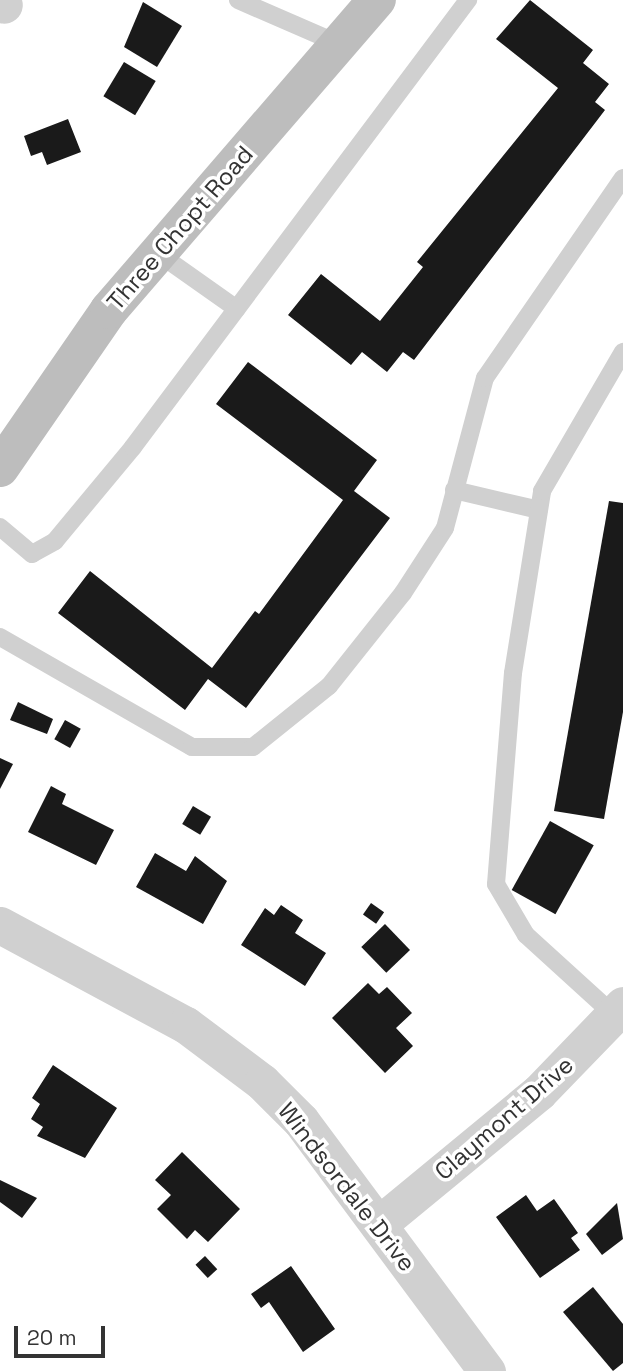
<!DOCTYPE html>
<html>
<head>
<meta charset="utf-8">
<style>
  body { margin:0 }
  #map { position:relative; width:623px; height:1371px; overflow:hidden; background:#fff; font-family:"Space Grotesk",sans-serif }
  div>[style] { position:absolute }
  .building>* { inset:0; background:#1a1a1a; transform-origin:0 0 }
  .service>* { height:18px; margin:-9px; padding:0 9px; transform-origin:9px; border-radius:9px; background:#d0d0d0 }
  .minor>* { height:37px; margin:-18.5px; padding:0 18.5px; transform-origin:18.5px; border-radius:18.5px; background:#d0d0d0 }
  .secondary>* { height:38px; margin:-19px; padding:0 19px; transform-origin:19px; border-radius:19px; background:#bdbdbd }
  span { translate:-50% -50%; white-space:nowrap; text-align:center; line-height:1.15; -webkit-text-stroke:7px #fff; paint-order:stroke }
  .street-label { font-size:24px; color:#333 }
  .scale { position:absolute; left:14px; top:1326px; width:91px; height:32px; box-sizing:border-box; border:4px solid #333; border-top:0; padding-left:9px; font-size:21px; line-height:24px; white-space:nowrap; color:#333; -webkit-text-stroke:5px #fff; paint-order:stroke }
</style>
</head>
<body>
<div id="map">
  <div class="building">
    <i style="clip-path:polygon(530px 0,593px 50px,583px 63px,609px 84px,595px 102px,605px 110px,414px 360px,403px 352px,387px 372px,362px 352px,351px 365px,288px 315px,321px 274px,380px 321px,423px 267px,417px 262px,558px 88px,496px 39px)"></i>
    <i style="clip-path:polygon(143px 2px,182px 26px,157px 67px,124px 47px)"></i>
    <i style="left:124px;top:62px;width:37px;height:40px;rotate:31deg"></i>
    <i style="clip-path:polygon(68px 119px,81px 152px,47px 165px,42px 152px,31px 156px,24px 136px)"></i>
    <i style="clip-path:polygon(248px 362px,377px 460px,354px 491px,390px 518px,246px 708px,208px 679px,185px 710px,58px 613px,90px 571px,212px 668px,255px 611px,259px 614px,343px 500px,216px 404px)"></i>
    <i style="clip-path:polygon(609px 501px,623px 503px,623px 712px,604px 819px,554px 811px)"></i>
    <i style="clip-path:polygon(18px 702px,53px 719px,47px 734px,10px 720px)"></i>
    <i style="left:65px;top:720px;width:18px;height:22px;rotate:29deg"></i>
    <i style="clip-path:polygon(0 758px,13px 764px,0 789px)"></i>
    <i style="clip-path:polygon(51px 786px,66px 794px,62px 804px,114px 830px,96px 865px,28px 832px)"></i>
    <i style="left:193px;top:806px;width:21px;height:21px;rotate:31deg"></i>
    <i style="left:550px;top:821px;width:50px;height:79px;rotate:29deg"></i>
    <i style="clip-path:polygon(155px 853px,186px 871px,195px 856px,227px 881px,203px 924px,136px 887px)"></i>
    <i style="left:371px;top:903px;width:16px;height:14px;rotate:35deg"></i>
    <i style="clip-path:polygon(281px 905px,303px 920px,295px 933px,326px 953px,305px 986px,241px 945px,265px 908px,274px 915px)"></i>
    <i style="left:385px;top:924px;width:36px;height:33px;rotate:46deg"></i>
    <i style="clip-path:polygon(368px 983px,379px 994px,387px 987px,412px 1013px,396px 1028px,413px 1046px,385px 1073px,332px 1018px)"></i>
    <i style="clip-path:polygon(53px 1065px,117px 1108px,85px 1158px,37px 1136px,43px 1127px,31px 1119px,40px 1104px,32px 1098px)"></i>
    <i style="clip-path:polygon(182px 1152px,240px 1209px,208px 1242px,195px 1230px,187px 1239px,157px 1209px,171px 1195px,155px 1180px)"></i>
    <i style="clip-path:polygon(0 1180px,37px 1198px,22px 1218px,0 1202px)"></i>
    <i style="clip-path:polygon(526px 1195px,537px 1211px,554px 1199px,578px 1233px,571px 1238px,580px 1250px,540px 1278px,496px 1217px)"></i>
    <i style="clip-path:polygon(617px 1203px,623px 1239px,602px 1255px,586px 1234px)"></i>
    <i style="left:205px;top:1256px;width:18px;height:13px;rotate:47deg"></i>
    <i style="clip-path:polygon(291px 1266px,335px 1329px,303px 1352px,269px 1302px,261px 1308px,251px 1294px)"></i>
    <i style="clip-path:polygon(593px 1287px,623px 1324px,623px 1363px,613px 1371px,563px 1312px)"></i>
  </div>
  <div class="service">
    <i style="left:238px;top:0;width:108px;rotate:23.5deg"></i>
    <i style="left:159px;top:254px;width:95px;rotate:35.2deg"></i>
    <i style="left:454px;top:490px;width:87px;rotate:13.2deg"></i>
    <i style="left:0;top:527px;width:42px;rotate:40.2deg"></i>
    <i style="left:32px;top:554px;width:26px;rotate:-29deg"></i>
    <i style="left:55px;top:541px;width:122px;rotate:-50.3deg"></i>
    <i style="left:133px;top:447px;width:559px;rotate:-53.15deg"></i>
    <i style="left:0;top:637px;width:221px;rotate:29.8deg"></i>
    <i style="left:192px;top:747px;width:61px"></i>
    <i style="left:253px;top:747px;width:97px;rotate:-38.8deg"></i>
    <i style="left:329px;top:686px;width:119px;rotate:-51.5deg"></i>
    <i style="left:403px;top:593px;width:77px;rotate:-57.1deg"></i>
    <i style="left:445px;top:528px;width:155px;rotate:-75.1deg"></i>
    <i style="left:485px;top:378px;width:243px;rotate:-55.4deg"></i>
    <i style="left:614px;top:1015px;width:119px;rotate:-137.7deg"></i>
    <i style="left:526px;top:935px;width:59px;rotate:-120.5deg"></i>
    <i style="left:496px;top:884px;width:212px;rotate:-85.4deg"></i>
    <i style="left:513px;top:673px;width:184px;rotate:-80.9deg"></i>
    <i style="left:542px;top:491px;width:161px;rotate:-59.8deg"></i>
  </div>
  <div class="minor">
    <i style="left:0;top:0;width:6px;rotate:51deg"></i>
    <i style="left:0;top:925px;width:211px;rotate:28.3deg"></i>
    <i style="left:186px;top:1025px;width:95px;rotate:36.9deg"></i>
    <i style="left:262px;top:1082px;width:55px;rotate:45deg"></i>
    <i style="left:301px;top:1121px;width:312px;rotate:53.4deg"></i>
    <i style="left:379px;top:1224px;width:207px;rotate:-39.5deg"></i>
    <i style="left:539px;top:1092px;width:121px;rotate:-46deg"></i>
  </div>
  <div class="secondary">
    <i style="left:0;top:468px;width:192px;rotate:-55.4deg"></i>
    <i style="left:109px;top:310px;width:410px;rotate:-49.2deg"></i>
  </div>
  <div class="street-label">
    <span style="left:180px;top:228px;rotate:-49deg">Three Chopt Road</span>
    <span style="left:504px;top:1118px;rotate:-41deg">Claymont Drive</span>
    <span style="left:347px;top:1187px;rotate:52deg">Windsordale Drive</span>
  </div>
  <div class="scale">20 m</div>
</div>
</body>
</html>
